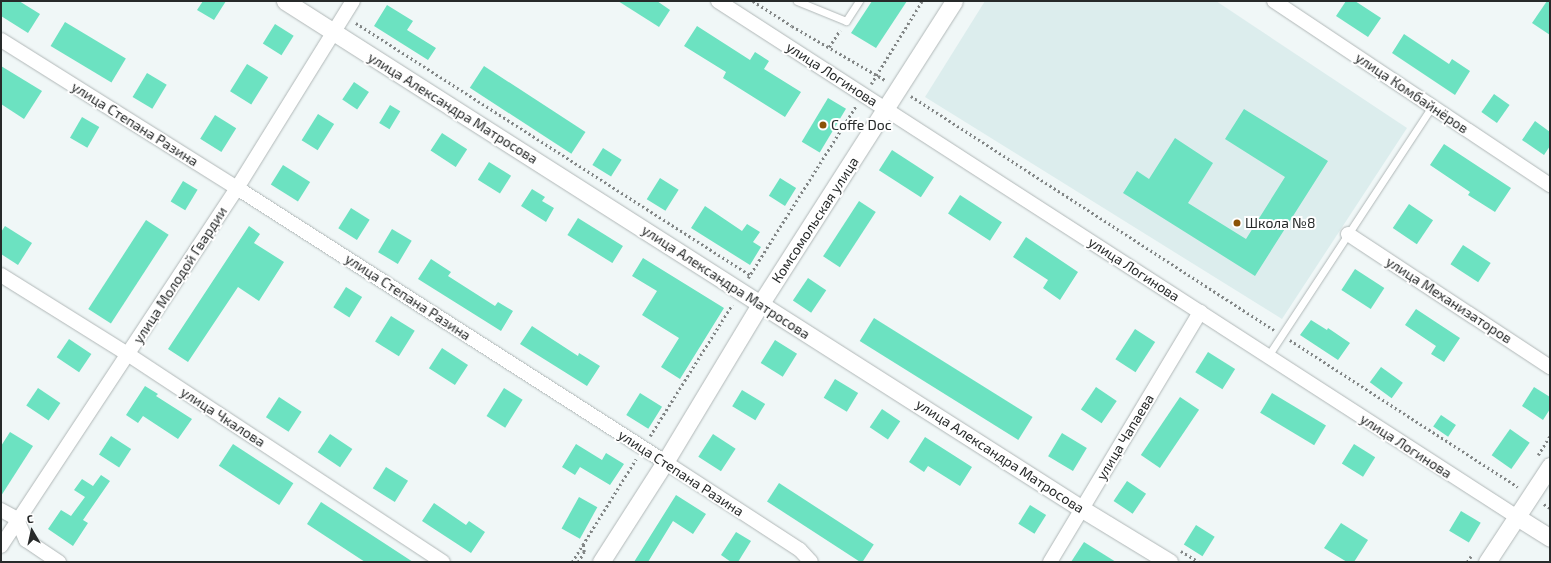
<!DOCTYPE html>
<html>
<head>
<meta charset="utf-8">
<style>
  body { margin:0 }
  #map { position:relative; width:1551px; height:563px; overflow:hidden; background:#f0f7f7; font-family:"Exo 2",sans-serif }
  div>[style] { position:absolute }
  .built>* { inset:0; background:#dceded }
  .building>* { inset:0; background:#6ce2c1; transform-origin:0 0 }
  .path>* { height:2.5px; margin-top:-1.25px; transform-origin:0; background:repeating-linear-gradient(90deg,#828686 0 2px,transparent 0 5px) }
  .roads { filter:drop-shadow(0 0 1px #b0b7b7) drop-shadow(0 0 1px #b0b7b7) }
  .service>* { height:7px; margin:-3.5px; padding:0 3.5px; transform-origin:3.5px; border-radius:3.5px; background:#fff }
  .minor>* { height:14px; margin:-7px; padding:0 7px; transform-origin:7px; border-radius:7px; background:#fff }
  .tertiary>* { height:17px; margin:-8.5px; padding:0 8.5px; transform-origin:8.5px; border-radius:8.5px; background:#fff }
  .dots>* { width:11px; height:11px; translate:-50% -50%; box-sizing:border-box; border:2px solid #fff; border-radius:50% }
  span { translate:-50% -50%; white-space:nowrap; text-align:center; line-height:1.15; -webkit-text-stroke:4px #fff; paint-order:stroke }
  .street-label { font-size:14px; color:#272a2a }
  .poi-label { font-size:14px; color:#272a2a }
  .left { translate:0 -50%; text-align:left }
  .frame { position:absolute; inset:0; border:2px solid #272a2a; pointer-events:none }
  .north { position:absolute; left:12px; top:511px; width:40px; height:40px; -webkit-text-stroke:3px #fff; paint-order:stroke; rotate:351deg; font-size:11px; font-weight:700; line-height:16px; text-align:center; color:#272a2a }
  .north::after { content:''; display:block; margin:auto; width:14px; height:18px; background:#272a2a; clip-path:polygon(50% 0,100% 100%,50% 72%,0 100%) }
</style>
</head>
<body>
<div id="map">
  <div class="built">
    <i style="clip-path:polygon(985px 1px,1216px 1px,1407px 128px,1282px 319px,925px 97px)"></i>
  </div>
  <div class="building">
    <i style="clip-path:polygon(1px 1px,19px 1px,40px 14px,28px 33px,1px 16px)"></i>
    <i style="clip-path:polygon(203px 1px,226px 1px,214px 20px,197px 10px)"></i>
    <i style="clip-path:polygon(618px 1px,657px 1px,670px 10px,659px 27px)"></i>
    <i style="clip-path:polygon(872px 1px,907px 1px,876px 48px,851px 33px)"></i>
    <i style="clip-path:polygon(1346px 1px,1355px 1px,1381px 18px,1368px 37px,1336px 16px)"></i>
    <i style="clip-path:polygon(1547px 1px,1550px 1px,1550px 35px,1532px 23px)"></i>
    <i style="clip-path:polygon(387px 5px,413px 21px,407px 30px,436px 48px,428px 60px,374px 26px)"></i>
    <i style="left:65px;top:22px;width:71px;height:28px;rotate:31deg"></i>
    <i style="left:275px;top:24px;width:22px;height:23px;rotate:32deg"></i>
    <i style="clip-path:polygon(697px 26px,750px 60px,755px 52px,769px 61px,764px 69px,801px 92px,785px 117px,723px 78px,726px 72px,684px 46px)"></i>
    <i style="clip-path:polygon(1404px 34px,1449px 64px,1452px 59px,1470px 71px,1455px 95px,1392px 53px)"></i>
    <i style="left:247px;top:64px;width:25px;height:32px;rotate:32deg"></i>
    <i style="clip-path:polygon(1px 66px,42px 91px,24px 119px,1px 104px)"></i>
    <i style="left:484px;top:66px;width:121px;height:26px;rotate:33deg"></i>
    <i style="left:147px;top:73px;width:23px;height:28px;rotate:31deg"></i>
    <i style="left:354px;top:82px;width:18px;height:21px;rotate:34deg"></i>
    <i style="left:1494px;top:94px;width:19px;height:22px;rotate:35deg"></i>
    <i style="left:828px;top:98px;width:21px;height:51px;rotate:31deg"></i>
    <i style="left:390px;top:105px;width:12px;height:21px;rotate:31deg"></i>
    <i style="clip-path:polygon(1244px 109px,1328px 161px,1255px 276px,1123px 193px,1137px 171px,1149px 179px,1175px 138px,1213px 163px,1188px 203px,1246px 239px,1285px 177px,1225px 139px)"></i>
    <i style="left:318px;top:114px;width:19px;height:31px;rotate:32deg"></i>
    <i style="left:215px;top:115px;width:25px;height:28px;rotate:32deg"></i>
    <i style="left:82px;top:117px;width:20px;height:24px;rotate:30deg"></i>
    <i style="clip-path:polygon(1535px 121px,1550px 132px,1550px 146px,1544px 155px,1522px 140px)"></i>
    <i style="left:442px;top:133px;width:30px;height:21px;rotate:33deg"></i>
    <i style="clip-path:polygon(1444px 144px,1511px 188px,1495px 212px,1468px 195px,1470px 192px,1430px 165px)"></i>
    <i style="left:603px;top:148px;width:22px;height:20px;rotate:32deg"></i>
    <i style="left:892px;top:150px;width:50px;height:24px;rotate:33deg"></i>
    <i style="left:489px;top:162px;width:26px;height:21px;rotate:32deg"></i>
    <i style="left:283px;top:165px;width:32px;height:23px;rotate:32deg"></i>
    <i style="left:660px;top:178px;width:22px;height:25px;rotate:32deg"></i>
    <i style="left:780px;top:178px;width:19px;height:21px;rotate:32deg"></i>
    <i style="left:183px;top:181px;width:17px;height:24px;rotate:31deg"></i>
    <i style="clip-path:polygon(532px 189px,545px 197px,542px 201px,554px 208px,546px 222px,521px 206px)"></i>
    <i style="left:960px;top:195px;width:50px;height:22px;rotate:33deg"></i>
    <i style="left:859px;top:201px;width:20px;height:66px;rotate:33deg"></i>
    <i style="left:1409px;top:204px;width:29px;height:29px;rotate:34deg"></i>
    <i style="clip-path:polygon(705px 206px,742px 231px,747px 224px,760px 232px,753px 242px,761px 247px,750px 265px,691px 228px)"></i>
    <i style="left:351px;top:208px;width:22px;height:24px;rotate:32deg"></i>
    <i style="left:578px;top:218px;width:53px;height:20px;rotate:32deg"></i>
    <i style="left:146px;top:220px;width:27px;height:106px;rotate:33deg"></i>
    <i style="clip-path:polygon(5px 226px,32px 243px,18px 265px,1px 254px,1px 232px)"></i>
    <i style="clip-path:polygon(249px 226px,260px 234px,254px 243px,284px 262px,259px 301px,238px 287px,188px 362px,168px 349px)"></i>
    <i style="left:392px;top:229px;width:23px;height:27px;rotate:31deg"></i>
    <i style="clip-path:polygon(1026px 237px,1078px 272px,1060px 300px,1043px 288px,1048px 280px,1013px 257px)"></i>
    <i style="left:1463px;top:245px;width:33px;height:23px;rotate:33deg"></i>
    <i style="clip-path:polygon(643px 258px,724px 308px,680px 379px,661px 367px,679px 338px,642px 315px,657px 291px,632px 276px)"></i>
    <i style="clip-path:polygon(431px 259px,451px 272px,448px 276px,495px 306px,498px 302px,513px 311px,501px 331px,418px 279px)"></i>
    <i style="left:1355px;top:269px;width:35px;height:25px;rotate:33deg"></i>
    <i style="left:808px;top:278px;width:22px;height:27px;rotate:34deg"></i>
    <i style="left:346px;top:287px;width:19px;height:24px;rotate:32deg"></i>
    <i style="clip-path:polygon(1416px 309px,1460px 338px,1444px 362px,1431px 354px,1436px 346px,1405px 325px)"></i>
    <i style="left:391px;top:316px;width:28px;height:30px;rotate:32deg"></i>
    <i style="left:874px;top:318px;width:187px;height:27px;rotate:32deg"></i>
    <i style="clip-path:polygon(1311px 320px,1327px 330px,1328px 328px,1350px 343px,1338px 360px,1300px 335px)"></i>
    <i style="clip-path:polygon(532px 326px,578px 356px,579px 353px,600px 366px,587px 386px,520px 344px)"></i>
    <i style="left:1135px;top:329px;width:24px;height:36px;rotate:33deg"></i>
    <i style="left:69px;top:339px;width:27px;height:22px;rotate:34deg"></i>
    <i style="left:775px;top:340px;width:26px;height:27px;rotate:32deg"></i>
    <i style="left:442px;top:348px;width:31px;height:24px;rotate:33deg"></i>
    <i style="left:1208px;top:352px;width:32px;height:24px;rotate:32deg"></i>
    <i style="left:1381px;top:367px;width:27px;height:19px;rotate:36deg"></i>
    <i style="left:835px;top:379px;width:27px;height:22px;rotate:31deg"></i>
    <i style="clip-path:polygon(145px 386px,158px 394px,156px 396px,192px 419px,178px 439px,143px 416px,138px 423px,126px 415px)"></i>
    <i style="left:1096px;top:387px;width:25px;height:27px;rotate:34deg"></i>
    <i style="clip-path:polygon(1534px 387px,1550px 397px,1550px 409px,1543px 420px,1522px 406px)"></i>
    <i style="left:38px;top:388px;width:27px;height:21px;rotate:34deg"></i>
    <i style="left:504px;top:388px;width:22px;height:33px;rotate:32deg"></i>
    <i style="left:742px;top:390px;width:27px;height:19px;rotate:31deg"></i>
    <i style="left:640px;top:393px;width:26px;height:26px;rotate:32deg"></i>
    <i style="left:1272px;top:393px;width:63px;height:23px;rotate:31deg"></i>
    <i style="left:279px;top:397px;width:27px;height:24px;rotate:33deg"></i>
    <i style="left:1180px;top:397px;width:23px;height:70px;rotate:34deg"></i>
    <i style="left:882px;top:409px;width:22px;height:22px;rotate:34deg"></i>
    <i style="left:1441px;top:415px;width:18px;height:14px;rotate:34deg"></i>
    <i style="left:1510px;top:429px;width:24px;height:32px;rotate:35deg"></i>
    <i style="clip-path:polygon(10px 432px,33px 446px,1px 496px,1px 446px)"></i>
    <i style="left:1062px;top:433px;width:29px;height:27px;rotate:31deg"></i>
    <i style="left:330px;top:434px;width:27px;height:22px;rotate:34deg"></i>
    <i style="left:713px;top:434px;width:27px;height:27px;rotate:33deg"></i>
    <i style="left:111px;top:436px;width:24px;height:22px;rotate:33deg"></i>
    <i style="clip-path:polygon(925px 437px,972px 467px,960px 486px,928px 466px,924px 472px,909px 462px)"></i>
    <i style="left:233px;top:444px;width:72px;height:26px;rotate:33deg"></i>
    <i style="clip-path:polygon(576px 444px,602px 460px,606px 453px,624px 464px,610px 485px,580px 467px,575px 475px,562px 467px)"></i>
    <i style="left:1354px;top:444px;width:25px;height:23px;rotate:32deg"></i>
    <i style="left:386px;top:467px;width:26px;height:25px;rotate:32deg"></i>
    <i style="clip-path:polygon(101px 475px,110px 481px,83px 520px,88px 523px,73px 546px,48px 529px,61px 510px,71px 516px,85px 497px,74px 490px,82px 479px,93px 486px)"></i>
    <i style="left:1127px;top:481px;width:23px;height:24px;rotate:34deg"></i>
    <i style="left:779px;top:483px;width:113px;height:22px;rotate:33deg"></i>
    <i style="clip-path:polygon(676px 495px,706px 514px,693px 534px,673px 521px,648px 562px,634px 562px)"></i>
    <i style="left:579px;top:497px;width:21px;height:36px;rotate:29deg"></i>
    <i style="clip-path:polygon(321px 502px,387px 545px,413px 562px,365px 562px,307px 524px)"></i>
    <i style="clip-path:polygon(434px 503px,466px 525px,469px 521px,485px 532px,471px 553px,422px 521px)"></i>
    <i style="left:1030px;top:505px;width:19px;height:22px;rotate:32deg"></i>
    <i style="left:1461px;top:511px;width:23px;height:23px;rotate:31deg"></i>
    <i style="clip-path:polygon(1341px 523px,1368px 540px,1354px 562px,1347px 562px,1324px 548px)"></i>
    <i style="left:1196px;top:525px;width:22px;height:23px;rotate:32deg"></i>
    <i style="clip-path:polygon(736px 532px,751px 541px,738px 562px,731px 562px,721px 555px)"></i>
    <i style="clip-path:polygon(1084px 542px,1116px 562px,1071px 562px)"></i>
  </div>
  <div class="path">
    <i style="left:753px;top:1px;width:46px;rotate:32.7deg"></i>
    <i style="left:792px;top:26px;width:108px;rotate:30.1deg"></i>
    <i style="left:356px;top:23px;width:468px;rotate:32.6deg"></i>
    <i style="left:829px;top:47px;width:20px;rotate:-57deg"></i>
    <i style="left:871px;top:84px;width:97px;rotate:-58.4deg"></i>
    <i style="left:911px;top:96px;width:432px;rotate:32.8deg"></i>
    <i style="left:748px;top:278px;width:203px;rotate:-57.9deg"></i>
    <i style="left:1290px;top:340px;width:271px;rotate:32.8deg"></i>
    <i style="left:650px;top:436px;width:155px;rotate:-58deg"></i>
    <i style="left:1538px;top:455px;width:22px;rotate:-58deg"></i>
    <i style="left:1544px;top:504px;width:7px;rotate:34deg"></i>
    <i style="left:1181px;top:551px;width:21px;rotate:31deg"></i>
    <i style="left:572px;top:562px;width:121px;rotate:-58.1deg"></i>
    <i style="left:578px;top:562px;width:12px;rotate:-59deg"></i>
    <i style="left:584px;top:552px;width:8px;rotate:-97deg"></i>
    <i style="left:1467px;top:562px;width:7px;rotate:-56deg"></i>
  </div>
  <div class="roads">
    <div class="service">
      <i style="left:797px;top:1px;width:53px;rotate:22.2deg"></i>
      <i style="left:846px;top:21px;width:24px;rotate:-57deg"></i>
      <i style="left:1268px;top:356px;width:299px;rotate:-56.7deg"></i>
    </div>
    <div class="minor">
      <i style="left:718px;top:1px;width:951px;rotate:32.85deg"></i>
      <i style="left:1274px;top:1px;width:332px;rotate:33.7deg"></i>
      <i style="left:1px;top:40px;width:279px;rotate:32.1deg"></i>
      <i style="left:237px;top:188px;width:508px;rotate:32.63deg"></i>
      <i style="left:665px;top:462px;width:161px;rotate:33.1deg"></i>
      <i style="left:800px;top:550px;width:16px;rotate:47deg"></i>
      <i style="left:1348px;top:234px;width:242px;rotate:33.4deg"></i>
      <i style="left:1px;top:275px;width:151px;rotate:32deg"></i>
      <i style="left:129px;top:355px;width:376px;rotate:33.4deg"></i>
      <i style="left:1px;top:510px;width:18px;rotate:29deg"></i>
      <i style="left:17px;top:519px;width:23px;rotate:67deg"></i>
      <i style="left:26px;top:540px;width:40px;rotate:34deg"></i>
      <i style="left:1px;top:546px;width:429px;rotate:-56.6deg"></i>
      <i style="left:237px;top:188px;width:220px;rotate:-58.2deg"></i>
      <i style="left:1050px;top:562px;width:292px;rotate:-59deg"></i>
    </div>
    <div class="tertiary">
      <i style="left:285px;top:1px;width:945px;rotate:32.51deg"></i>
      <i style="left:1082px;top:509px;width:102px;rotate:31.3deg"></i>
      <i style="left:1517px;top:517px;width:39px;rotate:32deg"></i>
      <i style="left:601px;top:562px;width:119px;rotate:-57.4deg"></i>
      <i style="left:665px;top:462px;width:186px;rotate:-58.9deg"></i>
      <i style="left:761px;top:303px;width:358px;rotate:-57.4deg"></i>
      <i style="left:1487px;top:562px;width:115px;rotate:-56.7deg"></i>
    </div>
  </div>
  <div class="dots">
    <i style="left:823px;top:125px;background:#8b5307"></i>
    <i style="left:1237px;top:223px;background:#8b5307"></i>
  </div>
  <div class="street-label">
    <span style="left:832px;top:74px;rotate:33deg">улица Логинова</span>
    <span style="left:1412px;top:93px;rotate:34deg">улица Комбайнёров</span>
    <span style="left:453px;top:108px;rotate:32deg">улица Александра Матросова</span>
    <span style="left:135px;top:124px;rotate:32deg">улица Степана Разина</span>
    <span style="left:815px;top:220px;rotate:-57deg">Комсомольская улица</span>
    <span style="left:1134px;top:269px;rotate:33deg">улица Логинова</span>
    <span style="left:180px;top:275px;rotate:-57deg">улица Молодой Гвардии</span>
    <span style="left:726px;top:282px;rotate:33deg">улица Александра Матросова</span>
    <span style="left:408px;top:297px;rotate:33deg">улица Степана Разина</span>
    <span style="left:1449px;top:300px;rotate:33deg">улица Механизаторов</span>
    <span style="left:223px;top:417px;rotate:33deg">улица Чкалова</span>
    <span style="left:1125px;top:437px;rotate:-59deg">улица Чапаева</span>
    <span style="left:1406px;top:446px;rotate:33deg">улица Логинова</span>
    <span style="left:1000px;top:456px;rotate:33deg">улица Александра Матросова</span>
    <span style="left:681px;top:473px;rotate:33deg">улица Степана Разина</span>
  </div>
  <div class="poi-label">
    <span class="left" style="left:831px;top:125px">Coffe Doc</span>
    <span class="left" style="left:1245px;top:223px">Школа №8</span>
  </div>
  <div class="frame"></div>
  <div class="north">С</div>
</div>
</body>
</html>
